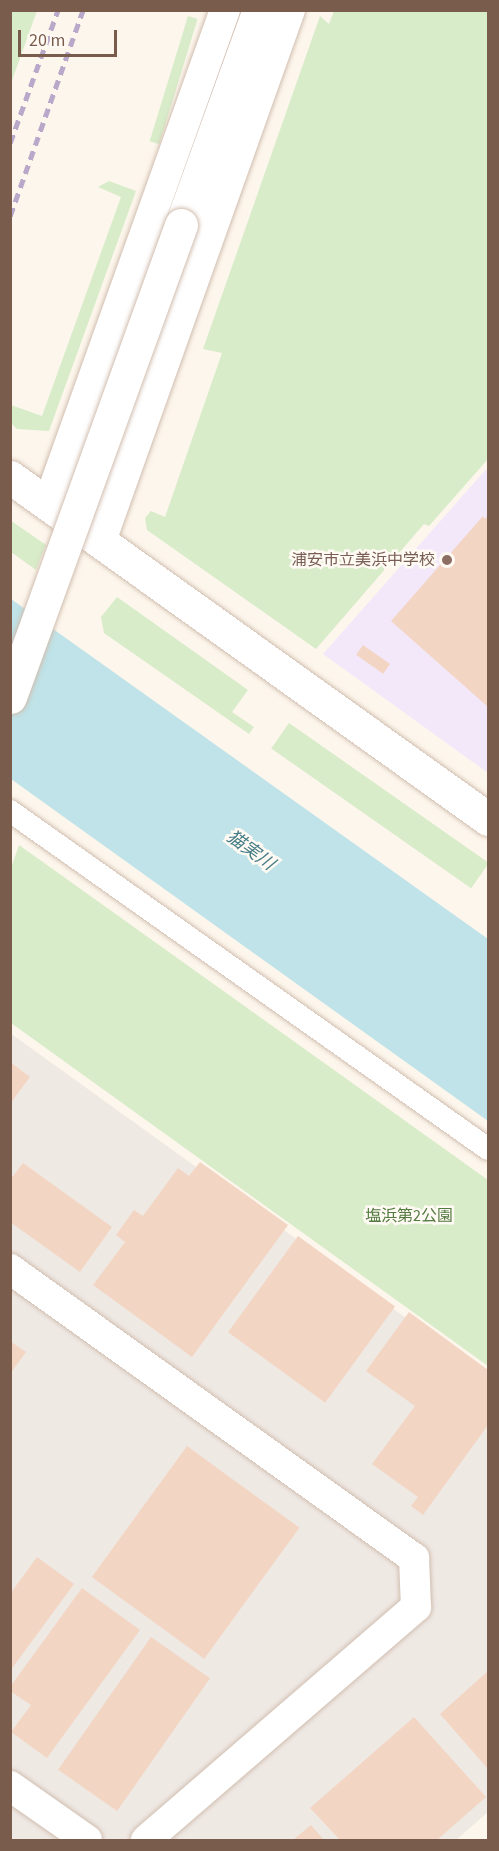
<!DOCTYPE html>
<html>
<head>
<meta charset="utf-8">
<style>
  body { margin:0 }
  #map { position:relative; width:499px; height:1851px; overflow:hidden; background:#fdf6ec; font-family:"Source Sans 3","Noto Sans JP",sans-serif }
  div>[style] { position:absolute }
  .industrial>* { inset:0; background:#efe9e4 }
  .education>* { inset:0; background:#f3e8fa }
  .green>* { inset:0; background:#d8ecc9; transform-origin:0 0 }
  .water>* { inset:0; background:#bfe3e8 }
  .building>* { inset:0; background:#f3d5c3; transform-origin:0 0 }
  .roads { filter:drop-shadow(0 0 2px #d1beb0) drop-shadow(0 0 2px #d1beb0) }
  .pedestrian>* { height:22px; margin:-11px; padding:0 11px; transform-origin:11px; border-radius:11px; background:#fff }
  .minor>* { height:30px; margin:-15px; padding:0 15px; transform-origin:15px; border-radius:15px; background:#fff }
  .tertiary>* { height:33px; margin:-16.5px; padding:0 16.5px; transform-origin:16.5px; border-radius:16.5px; background:#fff }
  .rail>* { height:4.5px; margin-top:-2.25px; transform-origin:0; background:repeating-linear-gradient(90deg,#b9a8c9 0 9px,transparent 0 15px) }
  .bridges { filter:drop-shadow(0 0 2px #d1beb0) drop-shadow(0 0 2px #d1beb0) }
  .tertiary-bridge>* { height:33px; margin:-16.5px; padding:0 16.5px; transform-origin:16.5px; border-radius:16.5px; background:#fff }
  .dots>* { width:16px; height:16px; translate:-50% -50%; box-sizing:border-box; border:3px solid #fffaf3; border-radius:50% }
  span { translate:-50% -50%; white-space:nowrap; text-align:center; line-height:1.15; -webkit-text-stroke:5px #fffaf3; paint-order:stroke }
  .education-label { font-size:16px; color:#785e54 }
  .right { translate:-100% -50%; text-align:right }
  .park-label { font-size:16px; color:#537a41 }
  .water-label { font-size:18px; color:#437c86; font-style:italic }
  .frame { position:absolute; inset:0; border:12px solid #7a5c4d; pointer-events:none }
  .scale { position:absolute; left:18px; top:30px; width:99px; height:27px; box-sizing:border-box; border:3px solid #7a5c4d; border-top:0; padding-left:8px; font-size:18px; line-height:21px; white-space:nowrap; color:#7a5c4d; -webkit-text-stroke:4px #fffaf3; paint-order:stroke }
</style>
</head>
<body>
<div id="map">
  <div class="industrial">
    <i style="clip-path:polygon(10px 1033px,488px 1377px,488px 1812px,456px 1840px,11px 1840px)"></i>
  </div>
  <div class="education">
    <i style="clip-path:polygon(488px 467px,488px 773px,323px 654px)"></i>
  </div>
  <div class="green">
    <i style="clip-path:polygon(11px 10px,37px 11px,11px 83px,10px 11px)"></i>
    <i style="clip-path:polygon(334px 11px,488px 11px,488px 459px,429px 526px,424px 524px,316px 649px,147px 530px,145px 518px,151px 511px,165px 517px,222px 353px,203px 349px,320px 16px,329px 24px)"></i>
    <i style="left:188px;top:16px;width:10px;height:131px;rotate:17deg"></i>
    <i style="clip-path:polygon(109px 181px,136px 191px,49px 431px,17px 429px,11px 423px,11px 405px,42px 416px,121px 197px,98px 187px)"></i>
    <i style="clip-path:polygon(10px 520px,46px 545px,36px 570px,11px 552px)"></i>
    <i style="clip-path:polygon(117px 597px,248px 690px,232px 712px,254px 727px,249px 734px,104px 633px,101px 617px)"></i>
    <i style="left:289px;top:723px;width:244px;height:31px;rotate:35deg"></i>
    <i style="clip-path:polygon(19px 845px,488px 1180px,488px 1366px,11px 1023px,11px 868px)"></i>
  </div>
  <div class="water">
    <i style="clip-path:polygon(11px 599px,488px 939px,488px 1121px,11px 779px)"></i>
  </div>
  <div class="building">
    <i style="clip-path:polygon(488px 515px,488px 707px,391px 621px,483px 516px,485px 519px)"></i>
    <i style="left:363px;top:645px;width:33px;height:12px;rotate:35deg"></i>
    <i style="clip-path:polygon(10px 1062px,30px 1077px,10px 1104px)"></i>
    <i style="clip-path:polygon(200px 1162px,288px 1225px,192px 1357px,93px 1285px,125px 1242px,116px 1235px,134px 1210px,143px 1216px,178px 1168px,189px 1176px)"></i>
    <i style="clip-path:polygon(23px 1163px,112px 1227px,80px 1272px,10px 1222px,10px 1180px)"></i>
    <i style="left:298px;top:1236px;width:120px;height:119px;rotate:36deg"></i>
    <i style="clip-path:polygon(409px 1312px,488px 1370px,488px 1425px,423px 1515px,411px 1506px,418px 1497px,372px 1464px,415px 1406px,366px 1371px)"></i>
    <i style="clip-path:polygon(10px 1341px,26px 1352px,10px 1374px)"></i>
    <i style="left:187px;top:1446px;width:139px;height:162px;rotate:36deg"></i>
    <i style="clip-path:polygon(37px 1557px,74px 1584px,10px 1671px,10px 1594px)"></i>
    <i style="clip-path:polygon(82px 1588px,140px 1630px,47px 1758px,11px 1732px,31px 1705px,10px 1691px,10px 1687px)"></i>
    <i style="left:151px;top:1637px;width:72px;height:162px;rotate:35deg"></i>
    <i style="clip-path:polygon(488px 1671px,488px 1769px,440px 1714px)"></i>
    <i style="clip-path:polygon(414px 1717px,486px 1797px,437px 1840px,340px 1840px,310px 1808px)"></i>
    <i style="clip-path:polygon(311px 1825px,324px 1840px,293px 1840px)"></i>
  </div>
  <div class="roads">
    <div class="pedestrian">
      <i style="left:10px;top:811px;width:585px;rotate:35.26deg"></i>
    </div>
    <div class="minor">
      <i style="left:48px;top:504px;width:525px;rotate:-70.29deg"></i>
      <i style="left:101px;top:541px;width:564px;rotate:-70.41deg"></i>
      <i style="left:10px;top:1269px;width:497px;rotate:35.6deg"></i>
      <i style="left:414px;top:1558px;width:49px;rotate:87.7deg"></i>
      <i style="left:416px;top:1607px;width:357px;rotate:139.2deg"></i>
      <i style="left:10px;top:1786px;width:94px;rotate:35deg"></i>
    </div>
    <div class="tertiary">
      <i style="left:181px;top:225px;width:229px;rotate:-70.1deg"></i>
      <i style="left:10px;top:477px;width:588px;rotate:35.58deg"></i>
    </div>
  </div>
  <div class="rail">
    <i style="left:10px;top:143px;width:141px;rotate:-70.2deg"></i>
    <i style="left:10px;top:216px;width:219px;rotate:-70.5deg"></i>
  </div>
  <div class="bridges">
    <div class="tertiary-bridge">
      <i style="left:10px;top:697px;width:502px;rotate:-70.09deg"></i>
    </div>
  </div>
  <div class="dots">
    <i style="left:447px;top:560px;background:#8d6e63"></i>
  </div>
  <div class="education-label">
    <span class="right" style="left:435px;top:560px">浦安市立美浜中学校</span>
  </div>
  <div class="park-label">
    <span style="left:409px;top:1216px">塩浜第2公園</span>
  </div>
  <div class="water-label">
    <span style="left:250px;top:851px;rotate:36deg">猫実川</span>
  </div>
  <div class="frame"></div>
  <div class="scale">20 m</div>
</div>
</body>
</html>
